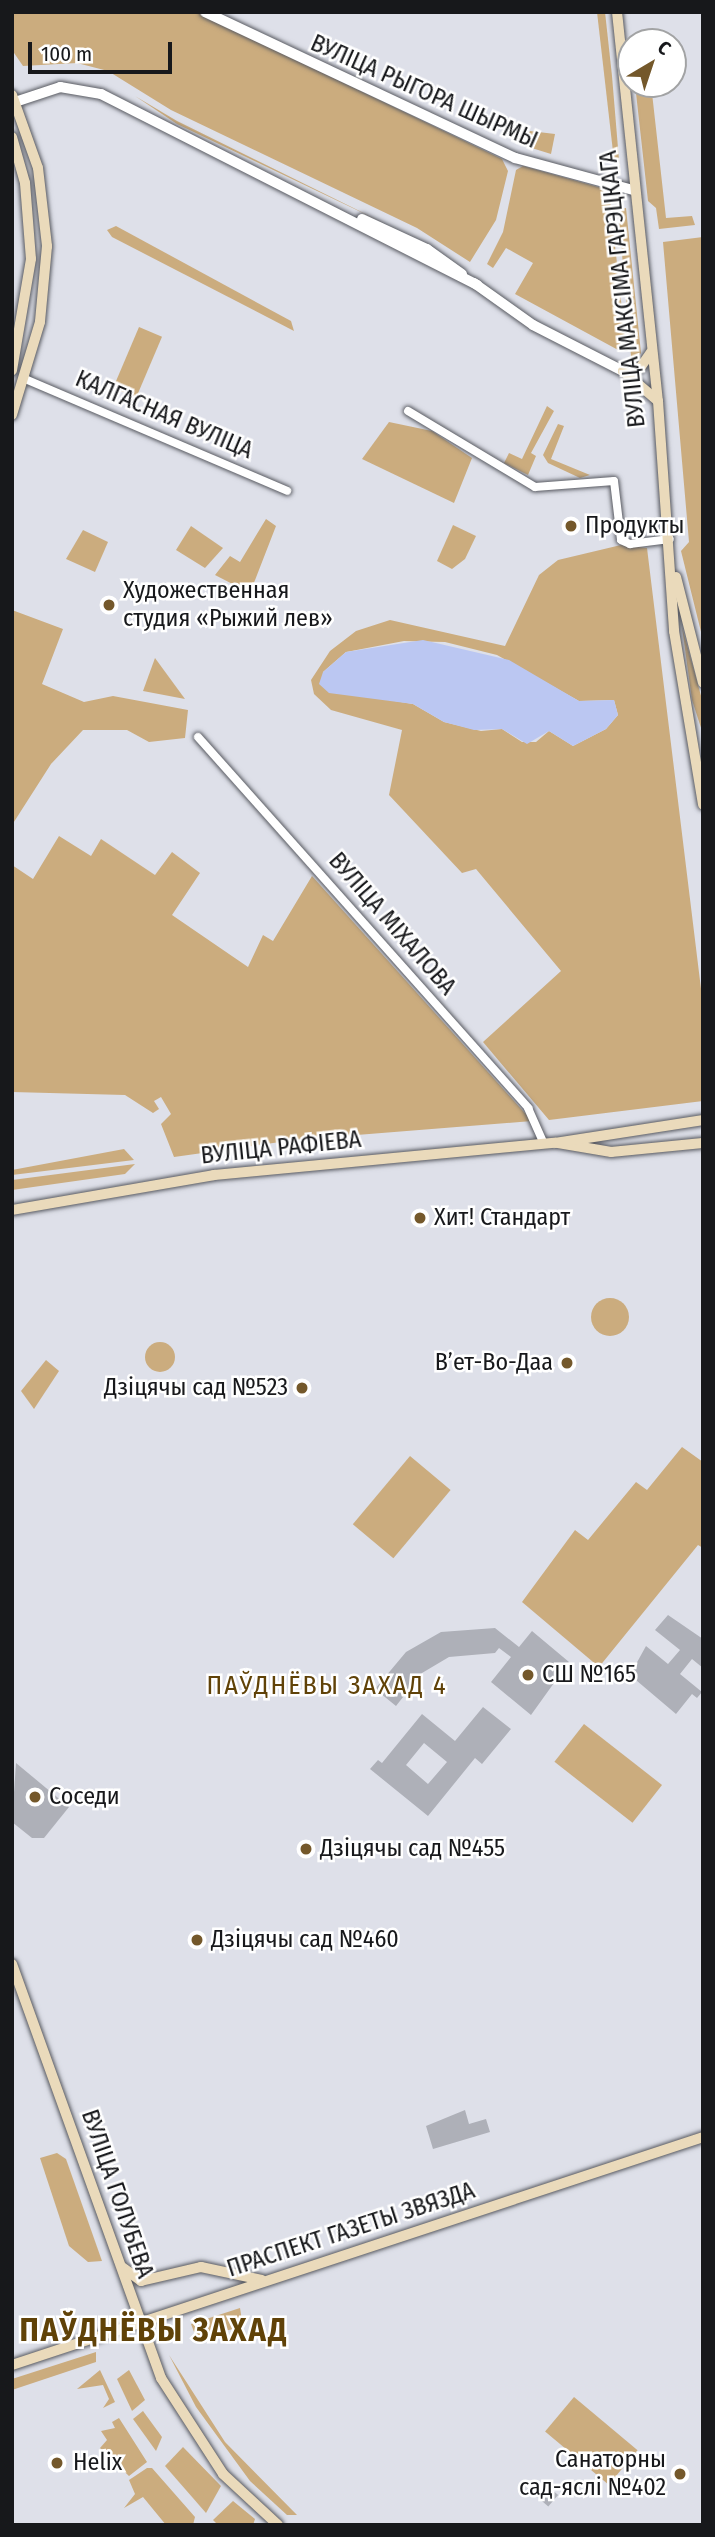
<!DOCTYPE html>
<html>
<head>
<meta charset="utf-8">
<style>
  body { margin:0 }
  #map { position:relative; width:715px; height:2537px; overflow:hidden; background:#dee0e9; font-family:"Fira Sans Condensed",sans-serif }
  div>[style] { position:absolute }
  .green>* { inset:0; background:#cbac7e; transform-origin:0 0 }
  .round { border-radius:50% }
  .water>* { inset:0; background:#bbc7f2 }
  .building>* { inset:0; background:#aeb0b8; transform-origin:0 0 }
  .roads { filter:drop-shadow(0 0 2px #585a61) drop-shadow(0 0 2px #585a61) }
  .minor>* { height:8px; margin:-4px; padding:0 4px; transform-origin:4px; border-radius:4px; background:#fff }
  .tertiary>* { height:10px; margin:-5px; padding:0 5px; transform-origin:5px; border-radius:5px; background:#fff }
  .secondary>* { height:10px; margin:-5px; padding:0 5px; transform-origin:5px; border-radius:5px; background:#eadabb }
  .dots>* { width:19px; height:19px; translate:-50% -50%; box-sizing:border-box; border:4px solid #fff; border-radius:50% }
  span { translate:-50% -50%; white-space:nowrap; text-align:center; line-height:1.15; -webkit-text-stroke:5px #fff; paint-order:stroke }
  .street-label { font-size:24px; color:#17181b }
  .poi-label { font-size:24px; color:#17181b }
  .left { translate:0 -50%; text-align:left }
  .right { translate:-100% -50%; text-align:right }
  .neighbourhood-label { font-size:26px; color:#604208; letter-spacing:2px }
  .district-label { font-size:32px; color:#604208; font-weight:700; letter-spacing:2px }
  .frame { position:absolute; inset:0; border:14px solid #17181b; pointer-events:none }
  .north { position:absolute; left:617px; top:28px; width:70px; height:70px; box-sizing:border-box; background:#fff; border:2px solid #a2a3a4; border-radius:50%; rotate:39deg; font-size:19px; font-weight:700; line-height:28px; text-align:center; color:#17181b }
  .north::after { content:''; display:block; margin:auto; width:24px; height:32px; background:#74582b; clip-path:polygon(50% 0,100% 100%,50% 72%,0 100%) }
  .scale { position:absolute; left:28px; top:42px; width:144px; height:32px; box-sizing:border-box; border:4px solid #17181b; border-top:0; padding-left:9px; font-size:21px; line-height:24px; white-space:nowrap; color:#17181b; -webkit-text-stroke:5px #fff; paint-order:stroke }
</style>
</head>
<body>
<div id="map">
  <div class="green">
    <i style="clip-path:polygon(12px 12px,196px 12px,502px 159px,508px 171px,496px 220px,470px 262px,417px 228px,171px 110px,108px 71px,77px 63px,23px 66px,12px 50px)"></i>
    <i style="clip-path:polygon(597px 12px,605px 12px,612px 76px,620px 172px,616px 178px)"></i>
    <i style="clip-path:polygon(635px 84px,651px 84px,666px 218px,692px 216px,695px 225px,659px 229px,656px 208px,648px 201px)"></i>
    <i style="clip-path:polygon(135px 96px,177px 121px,388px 225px,177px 124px)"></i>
    <i style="clip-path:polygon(530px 131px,555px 134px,551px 154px,522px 145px)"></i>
    <i style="clip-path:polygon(523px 166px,609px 190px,626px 346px,620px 351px,515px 294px,533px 263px,506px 248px,493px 268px,487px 264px,503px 232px,516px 170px)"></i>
    <i style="clip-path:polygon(626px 208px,641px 353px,632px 367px,618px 209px)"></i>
    <i style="clip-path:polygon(116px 226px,291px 321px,294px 331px,112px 237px,107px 230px)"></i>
    <i style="clip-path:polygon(703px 237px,703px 640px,681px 551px,689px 542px,663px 242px)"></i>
    <i style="left:139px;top:327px;width:25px;height:66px;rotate:23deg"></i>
    <i style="clip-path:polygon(547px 406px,554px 411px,531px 453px,536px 456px,528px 475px,504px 463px,509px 453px,522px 459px)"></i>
    <i style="clip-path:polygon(389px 422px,432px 431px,472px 458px,454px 503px,362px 459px)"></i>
    <i style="clip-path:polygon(558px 424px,564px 426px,551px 459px,590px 475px,580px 478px,548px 463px,543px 455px)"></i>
    <i style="clip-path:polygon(266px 519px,276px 526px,250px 593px,215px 575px,230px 556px,240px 562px)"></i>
    <i style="clip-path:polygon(453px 525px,476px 536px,465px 559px,452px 569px,437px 561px)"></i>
    <i style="clip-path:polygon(191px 526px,223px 548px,205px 568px,176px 550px)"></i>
    <i style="clip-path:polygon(83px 530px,108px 542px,95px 572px,66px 559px)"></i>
    <i style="clip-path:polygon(evenodd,621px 545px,647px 548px,703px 1005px,703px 1101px,549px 1120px,483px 1042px,561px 971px,476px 869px,462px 873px,389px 795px,402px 730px,331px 710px,314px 694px,311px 680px,330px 651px,356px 631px,390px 620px,505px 646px,539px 575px,558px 560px,621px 545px,404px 641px,445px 642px,497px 655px,579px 701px,614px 700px,618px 715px,606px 729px,573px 746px,549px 731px,536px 742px,522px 742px,502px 729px,481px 731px,444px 722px,413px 704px,352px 694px,323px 672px,346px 652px,404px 641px)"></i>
    <i style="clip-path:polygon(12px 610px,63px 629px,42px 684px,84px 702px,113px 696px,188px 710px,185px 738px,149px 742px,127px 730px,83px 730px,51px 764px,12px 825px)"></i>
    <i style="clip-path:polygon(682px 627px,703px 703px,703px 734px,692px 700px)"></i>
    <i style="clip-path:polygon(155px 658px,185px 699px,143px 691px)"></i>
    <i style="clip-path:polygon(59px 836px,91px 856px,101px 839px,155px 875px,172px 852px,200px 873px,172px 915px,248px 967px,263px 935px,273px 941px,312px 876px,532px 1121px,294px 1140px,174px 1157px,161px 1124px,171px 1114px,161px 1097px,154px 1101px,159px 1109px,153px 1113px,125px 1095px,12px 1092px,12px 865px,33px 879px)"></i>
    <i style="clip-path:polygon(124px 1149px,134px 1160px,12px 1175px,12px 1170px)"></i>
    <i style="clip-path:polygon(135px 1164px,125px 1174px,12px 1190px,12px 1180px)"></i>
    <i class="round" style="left:591px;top:1298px;width:38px;height:38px"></i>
    <i class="round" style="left:145px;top:1342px;width:30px;height:30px"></i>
    <i style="clip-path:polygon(46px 1360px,59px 1371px,34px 1409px,21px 1391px)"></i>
    <i style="clip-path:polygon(682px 1447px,703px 1462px,703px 1548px,698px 1545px,599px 1667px,522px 1602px,575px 1530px,588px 1540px,636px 1482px,647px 1490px)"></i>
    <i style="left:410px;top:1456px;width:53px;height:89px;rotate:40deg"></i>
    <i style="left:584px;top:1724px;width:99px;height:48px;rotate:38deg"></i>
    <i style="clip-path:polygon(57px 2153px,66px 2159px,102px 2261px,88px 2262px,69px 2246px,40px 2158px)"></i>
    <i style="clip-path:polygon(240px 2308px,243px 2327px,196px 2337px,191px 2324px)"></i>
    <i style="clip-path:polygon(96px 2352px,96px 2362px,12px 2390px,12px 2379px)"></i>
    <i style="clip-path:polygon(169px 2355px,225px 2442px,297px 2515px,287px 2515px,250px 2481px,196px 2407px)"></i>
    <i style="clip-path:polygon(100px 2370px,115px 2402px,103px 2408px,109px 2399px,103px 2385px,77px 2389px)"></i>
    <i style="clip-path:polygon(129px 2370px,145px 2400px,132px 2411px,117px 2379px)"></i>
    <i style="left:574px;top:2397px;width:83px;height:45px;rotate:40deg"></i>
    <i style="clip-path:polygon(143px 2411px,162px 2437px,156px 2451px,133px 2419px)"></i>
    <i style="clip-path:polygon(119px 2418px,147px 2462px,129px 2476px,100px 2448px,107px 2440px,101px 2431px,115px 2428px,112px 2422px)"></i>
    <i style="clip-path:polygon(183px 2447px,221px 2486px,206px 2513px,165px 2466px)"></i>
    <i style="clip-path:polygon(147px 2468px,152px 2468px,195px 2517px,193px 2525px,166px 2525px,143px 2497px,124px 2508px,135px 2494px,129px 2480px)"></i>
    <i style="clip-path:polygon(233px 2501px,255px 2519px,253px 2525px,218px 2525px,213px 2520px)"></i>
  </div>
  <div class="water">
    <i style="clip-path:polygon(423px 640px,509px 660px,579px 701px,614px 700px,618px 715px,606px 729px,573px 746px,549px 731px,527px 744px,502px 729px,474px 730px,444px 722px,413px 704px,329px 693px,319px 684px,323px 672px,346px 652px)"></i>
  </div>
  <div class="building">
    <i style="clip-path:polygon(668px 1615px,703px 1639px,703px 1668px,692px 1659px,680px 1674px,702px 1692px,697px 1698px,692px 1694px,676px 1714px,630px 1675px,646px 1646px,668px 1664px,680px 1650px,655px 1630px)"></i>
    <i style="clip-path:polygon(495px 1628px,519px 1647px,532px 1631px,569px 1662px,531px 1715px,491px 1682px,511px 1657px,499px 1648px,495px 1653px,449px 1657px,422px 1673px,396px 1706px,375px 1689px,406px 1652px,441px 1632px)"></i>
    <i style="clip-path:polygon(evenodd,483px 1707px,511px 1729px,482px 1764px,475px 1758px,428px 1816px,370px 1769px,378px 1760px,382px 1763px,422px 1714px,455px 1741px,483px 1707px,424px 1743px,447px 1762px,428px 1784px,406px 1765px,424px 1743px)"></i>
    <i style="clip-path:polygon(16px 1763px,69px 1807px,44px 1838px,32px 1838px,12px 1822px)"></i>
    <i style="clip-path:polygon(465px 2110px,469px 2124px,486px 2119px,490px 2132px,433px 2149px,426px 2126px)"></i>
    <i style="left:543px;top:2482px;width:20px;height:15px;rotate:41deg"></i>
  </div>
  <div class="roads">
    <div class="minor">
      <i style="left:25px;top:379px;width:285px;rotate:23.1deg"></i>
      <i style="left:408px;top:411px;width:148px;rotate:30.9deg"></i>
      <i style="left:535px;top:487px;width:79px;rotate:-4.3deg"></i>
      <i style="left:614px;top:481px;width:59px;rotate:83.2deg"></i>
      <i style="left:621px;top:540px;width:10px;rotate:24deg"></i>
      <i style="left:630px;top:544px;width:40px;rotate:-7.1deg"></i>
      <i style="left:198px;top:737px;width:497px;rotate:48.3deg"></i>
      <i style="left:528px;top:1108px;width:39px;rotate:66deg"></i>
    </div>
    <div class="tertiary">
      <i style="left:205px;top:12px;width:343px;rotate:25.2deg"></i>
      <i style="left:515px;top:158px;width:122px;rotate:15.2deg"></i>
      <i style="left:12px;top:103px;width:51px;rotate:-18.4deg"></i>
      <i style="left:60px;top:87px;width:42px;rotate:9.7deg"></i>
      <i style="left:101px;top:94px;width:422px;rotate:26.9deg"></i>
      <i style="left:362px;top:219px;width:72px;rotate:24.8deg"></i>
      <i style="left:427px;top:249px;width:43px;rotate:35.5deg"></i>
      <i style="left:474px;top:283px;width:72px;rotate:35.4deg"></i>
      <i style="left:533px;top:325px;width:101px;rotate:27.1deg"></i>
    </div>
    <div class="secondary">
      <i style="left:617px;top:12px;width:391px;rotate:84deg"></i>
      <i style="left:658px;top:401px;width:231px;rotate:86deg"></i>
      <i style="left:674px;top:631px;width:176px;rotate:80.5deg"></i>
      <i style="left:12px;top:95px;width:77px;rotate:70.4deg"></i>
      <i style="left:38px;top:168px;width:79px;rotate:83.4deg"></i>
      <i style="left:47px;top:246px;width:76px;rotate:95.3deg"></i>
      <i style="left:40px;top:322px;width:97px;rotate:106.8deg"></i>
      <i style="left:12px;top:137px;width:48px;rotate:74.2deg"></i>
      <i style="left:25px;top:183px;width:76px;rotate:85.5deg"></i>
      <i style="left:31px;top:259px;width:113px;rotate:99.7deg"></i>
      <i style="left:623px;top:371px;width:46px;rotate:40.6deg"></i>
      <i style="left:623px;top:371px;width:17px;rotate:-10deg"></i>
      <i style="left:640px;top:368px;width:19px;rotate:-55deg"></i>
      <i style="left:676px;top:577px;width:109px;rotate:75.7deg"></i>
      <i style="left:558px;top:1143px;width:54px;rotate:9.6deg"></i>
      <i style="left:611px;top:1152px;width:92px;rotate:-5.6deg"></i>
      <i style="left:12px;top:1210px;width:205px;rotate:-9.8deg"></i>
      <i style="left:214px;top:1175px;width:342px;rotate:-5.4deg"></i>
      <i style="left:555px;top:1143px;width:150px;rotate:-8.8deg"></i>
      <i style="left:12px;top:1964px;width:440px;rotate:70.2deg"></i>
      <i style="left:161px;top:2378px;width:114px;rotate:57.1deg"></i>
      <i style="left:223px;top:2474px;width:75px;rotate:42.8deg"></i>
      <i style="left:122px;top:2267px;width:24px;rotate:36deg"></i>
      <i style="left:141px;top:2281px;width:62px;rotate:-13.1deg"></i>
      <i style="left:201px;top:2267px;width:62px;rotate:12deg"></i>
      <i style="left:12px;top:2365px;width:728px;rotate:-18.26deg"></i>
    </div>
  </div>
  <div class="dots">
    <i style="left:571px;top:526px;background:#74582b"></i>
    <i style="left:109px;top:605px;background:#74582b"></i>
    <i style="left:420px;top:1218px;background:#74582b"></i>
    <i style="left:567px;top:1363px;background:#74582b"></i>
    <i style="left:302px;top:1388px;background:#74582b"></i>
    <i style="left:528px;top:1675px;background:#74582b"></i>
    <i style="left:35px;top:1797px;background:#74582b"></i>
    <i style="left:306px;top:1849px;background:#74582b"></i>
    <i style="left:197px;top:1940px;background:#74582b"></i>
    <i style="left:57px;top:2463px;background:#74582b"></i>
    <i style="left:680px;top:2474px;background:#74582b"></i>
  </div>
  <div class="street-label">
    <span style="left:424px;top:92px;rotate:24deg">ВУЛІЦА РЫГОРА ШЫРМЫ</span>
    <span style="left:623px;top:289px;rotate:-96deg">ВУЛІЦА МАКСІМА ГАРЭЦКАГА</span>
    <span style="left:164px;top:415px;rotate:23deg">КАЛГАСНАЯ ВУЛІЦА</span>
    <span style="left:392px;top:924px;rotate:49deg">ВУЛІЦА МІХАЛОВА</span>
    <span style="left:281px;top:1148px;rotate:-6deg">ВУЛІЦА РАФІЕВА</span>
    <span style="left:117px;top:2194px;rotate:71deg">ВУЛІЦА ГОЛУБЕВА</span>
    <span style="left:351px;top:2230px;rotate:-18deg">ПРАСПЕКТ ГАЗЕТЫ ЗВЯЗДА</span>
  </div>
  <div class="poi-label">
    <span class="left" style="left:585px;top:526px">Продукты</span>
    <span class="left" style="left:123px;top:605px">Художественная<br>студия «Рыжий лев»</span>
    <span class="left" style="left:434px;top:1218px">Хит! Стандарт</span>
    <span class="right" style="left:553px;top:1363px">Вʼет-Во-Даа</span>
    <span class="right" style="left:288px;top:1388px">Дзіцячы сад №523</span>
    <span class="left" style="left:542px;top:1675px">СШ №165</span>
    <span class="left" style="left:49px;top:1797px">Соседи</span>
    <span class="left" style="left:320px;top:1849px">Дзіцячы сад №455</span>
    <span class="left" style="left:211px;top:1940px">Дзіцячы сад №460</span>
    <span class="right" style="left:666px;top:2474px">Санаторны<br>сад-яслі №402</span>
    <span class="left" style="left:73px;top:2463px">Helix</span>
  </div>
  <div class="neighbourhood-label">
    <span style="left:327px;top:1686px">ПАЎДНЁВЫ ЗАХАД 4</span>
  </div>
  <div class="district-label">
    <span style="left:154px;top:2330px">ПАЎДНЁВЫ ЗАХАД</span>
  </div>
  <div class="frame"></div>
  <div class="north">С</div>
  <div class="scale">100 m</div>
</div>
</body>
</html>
